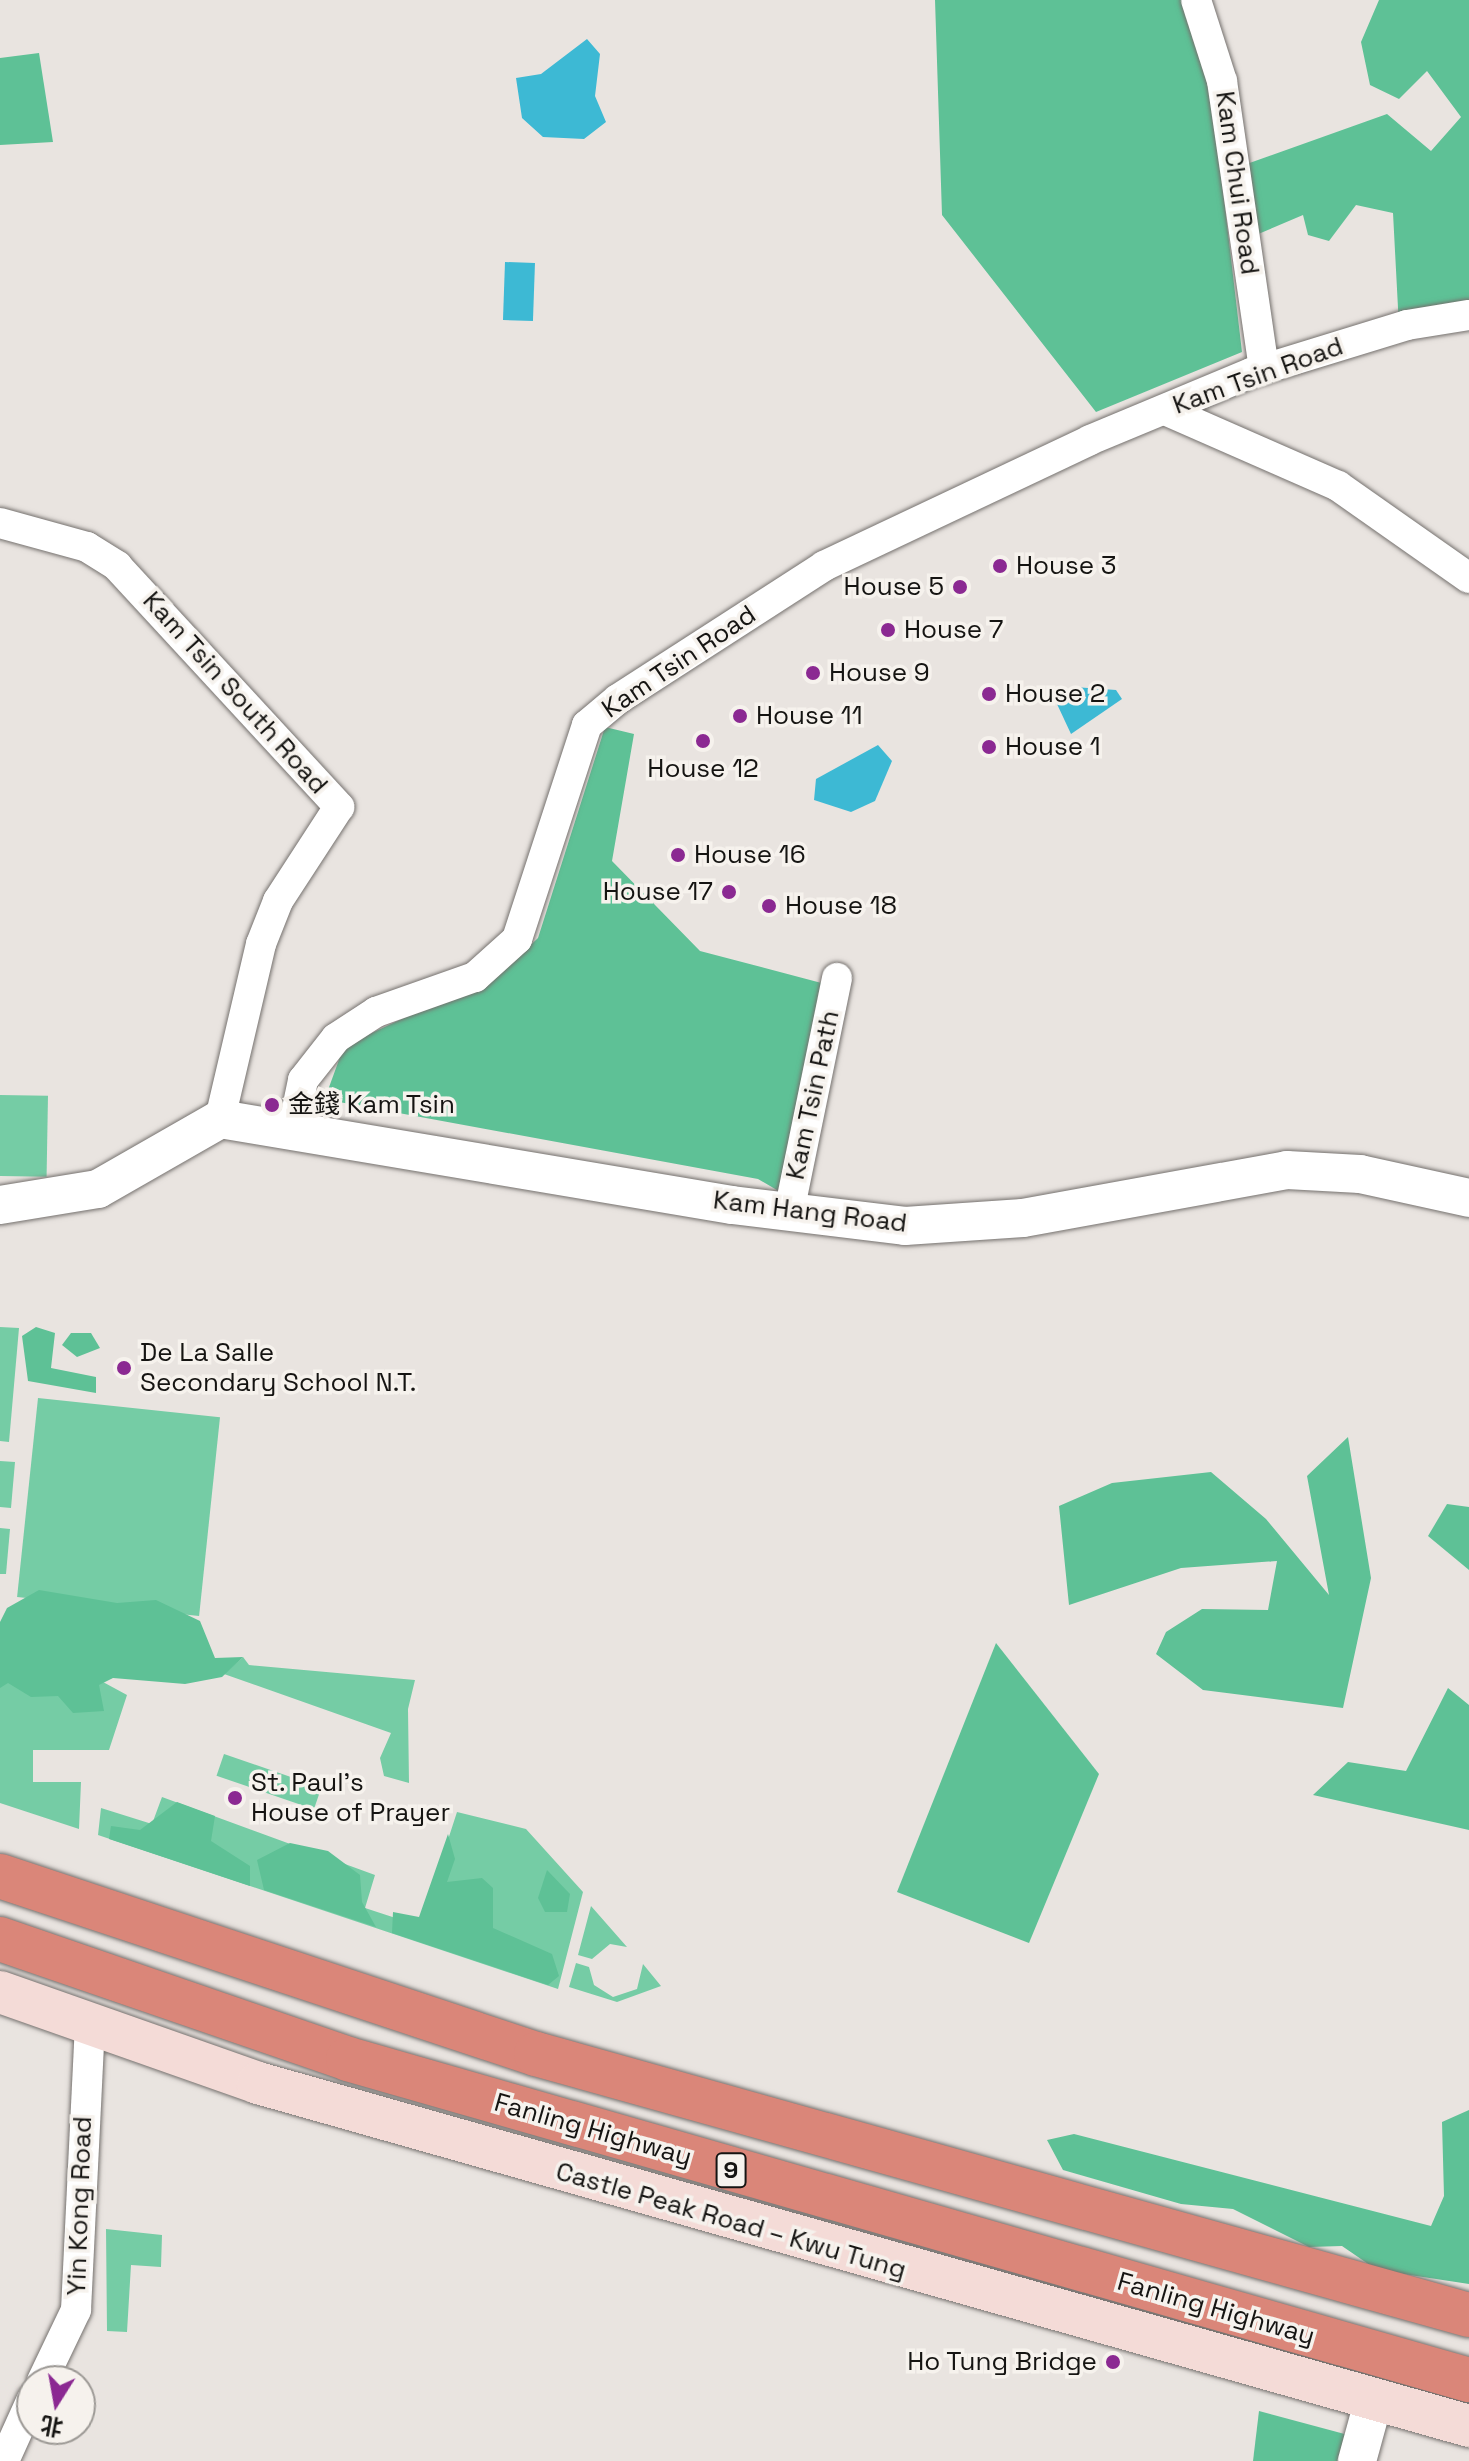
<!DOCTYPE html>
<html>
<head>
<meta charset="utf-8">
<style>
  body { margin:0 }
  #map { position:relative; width:1469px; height:2461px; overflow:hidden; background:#e9e4e0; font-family:"Space Grotesk","Noto Sans SC",sans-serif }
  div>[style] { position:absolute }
  .green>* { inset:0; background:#75cca5; transform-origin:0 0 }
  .forest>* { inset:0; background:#5ec196 }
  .water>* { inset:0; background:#3db9d4; transform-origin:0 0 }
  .roads { filter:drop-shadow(0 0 2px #75716e) drop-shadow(0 0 2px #75716e) }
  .minor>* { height:30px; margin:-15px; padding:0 15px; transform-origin:15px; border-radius:15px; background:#fff }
  .tertiary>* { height:38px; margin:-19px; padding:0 19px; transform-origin:19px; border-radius:19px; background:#fff }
  .secondary>* { height:42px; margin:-21px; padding:0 21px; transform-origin:21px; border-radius:21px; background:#f4dbd7 }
  .motorway>* { height:44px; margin:-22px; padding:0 22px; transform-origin:22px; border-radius:22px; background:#da8679 }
  .dots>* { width:22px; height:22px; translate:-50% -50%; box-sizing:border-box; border:4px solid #f6f2ed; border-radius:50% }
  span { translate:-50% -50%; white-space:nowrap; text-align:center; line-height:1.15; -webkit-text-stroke:7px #f6f2ed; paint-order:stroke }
  .shield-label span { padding:2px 6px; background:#f6f2ed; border:2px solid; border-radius:6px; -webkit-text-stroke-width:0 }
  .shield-label { font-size:24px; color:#151412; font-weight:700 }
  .street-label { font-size:26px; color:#151412 }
  .poi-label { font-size:26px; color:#151412 }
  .left { translate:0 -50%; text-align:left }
  .right { translate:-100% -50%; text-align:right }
  .north { position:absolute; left:16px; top:2365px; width:80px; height:80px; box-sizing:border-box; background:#f6f2ed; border:2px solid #9c9995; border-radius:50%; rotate:191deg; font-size:22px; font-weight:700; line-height:32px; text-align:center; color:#151412 }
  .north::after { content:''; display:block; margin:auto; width:28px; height:36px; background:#8b2992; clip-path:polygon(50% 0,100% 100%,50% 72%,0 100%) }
</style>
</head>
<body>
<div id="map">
  <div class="green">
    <i style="left:0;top:1095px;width:48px;height:81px;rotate:1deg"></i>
    <i style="clip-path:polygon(0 1327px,19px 1328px,9px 1442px,0 1441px)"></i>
    <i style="left:38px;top:1398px;width:183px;height:200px;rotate:6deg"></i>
    <i style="clip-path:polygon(0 1461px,15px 1462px,11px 1508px,0 1507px)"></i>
    <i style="clip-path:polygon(0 1528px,10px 1529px,6px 1574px,0 1574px)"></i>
    <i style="clip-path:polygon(243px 1657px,249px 1665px,415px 1680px,408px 1709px,409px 1783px,384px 1776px,380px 1758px,391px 1733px,224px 1674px)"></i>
    <i style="clip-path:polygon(0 1673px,103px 1682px,127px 1695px,109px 1750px,33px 1750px,33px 1782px,81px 1782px,79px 1829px,0 1803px)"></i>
    <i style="left:224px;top:1754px;width:103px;height:23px;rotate:19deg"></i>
    <i style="clip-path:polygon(162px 1797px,375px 1875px,365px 1908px,420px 1926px,457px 1812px,526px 1829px,583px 1892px,558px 1989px,98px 1835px,101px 1808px,152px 1824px)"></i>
    <i style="clip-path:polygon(591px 1906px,627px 1947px,610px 1944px,592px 1959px,578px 1955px)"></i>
    <i style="clip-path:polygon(576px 1963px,589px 1967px,594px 1985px,613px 1997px,637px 1989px,643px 1964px,661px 1986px,617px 2002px,569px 1987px)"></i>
    <i style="clip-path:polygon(106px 2229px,162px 2235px,161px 2267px,131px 2265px,127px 2332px,107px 2331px)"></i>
  </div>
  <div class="forest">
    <i style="clip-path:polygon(935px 0,1188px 0,1193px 40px,1209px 71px,1242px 352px,1096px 412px,942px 215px)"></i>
    <i style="clip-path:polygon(1379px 0,1469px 0,1469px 315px,1399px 327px,1393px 213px,1356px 205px,1329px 241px,1308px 235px,1303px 215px,1237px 243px,1227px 171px,1387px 114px,1431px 151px,1461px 117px,1427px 71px,1399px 99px,1370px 85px,1361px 42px)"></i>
    <i style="clip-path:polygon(39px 53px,53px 142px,0 145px,0 58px)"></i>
    <i style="clip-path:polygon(605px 727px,634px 734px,612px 861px,700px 951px,829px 985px,782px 1193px,758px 1179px,339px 1102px,328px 1090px,344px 1046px,502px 972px,538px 938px)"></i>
    <i style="clip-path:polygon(36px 1327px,55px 1333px,51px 1368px,96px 1377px,96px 1393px,28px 1381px,22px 1336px)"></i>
    <i style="clip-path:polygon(71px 1333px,91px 1333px,100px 1348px,77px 1357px,62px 1345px)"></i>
    <i style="clip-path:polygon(1348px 1437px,1371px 1578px,1343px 1708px,1203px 1690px,1156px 1654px,1166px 1632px,1202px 1609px,1268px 1610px,1277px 1561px,1181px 1568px,1069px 1605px,1059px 1506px,1112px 1483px,1211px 1472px,1266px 1519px,1329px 1595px,1307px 1476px)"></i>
    <i style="clip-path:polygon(1447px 1504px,1469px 1507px,1469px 1570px,1428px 1536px)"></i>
    <i style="clip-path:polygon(39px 1590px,117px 1603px,156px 1600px,200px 1621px,215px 1658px,243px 1657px,222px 1677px,185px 1684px,113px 1678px,99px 1685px,104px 1711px,73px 1713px,58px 1696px,31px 1697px,8px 1683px,0 1688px,0 1622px,7px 1608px)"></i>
    <i style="clip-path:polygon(996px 1643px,1099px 1774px,1029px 1943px,897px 1892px)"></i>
    <i style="clip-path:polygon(1448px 1688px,1469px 1705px,1469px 1830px,1313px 1795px,1348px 1762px,1406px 1771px)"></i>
    <i style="clip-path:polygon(177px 1802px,215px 1816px,211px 1841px,250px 1866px,250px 1886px,109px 1839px,111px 1826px,140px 1830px)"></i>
    <i style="clip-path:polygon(448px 1834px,455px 1859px,447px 1882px,482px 1878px,493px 1888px,493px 1928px,552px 1954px,559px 1976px,548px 1985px,392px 1933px,393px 1912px,419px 1917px)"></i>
    <i style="clip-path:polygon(290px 1843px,328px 1851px,360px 1875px,362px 1902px,376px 1927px,264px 1890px,257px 1860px)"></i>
    <i style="clip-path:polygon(547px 1870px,570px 1894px,567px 1912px,545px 1912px,538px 1898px)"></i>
    <i style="clip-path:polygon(1469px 2110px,1469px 2284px,1377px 2270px,1342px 2246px,1309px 2247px,1233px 2209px,1181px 2204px,1063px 2170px,1047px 2140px,1074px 2134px,1431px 2226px,1444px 2196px,1442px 2122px)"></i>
    <i style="clip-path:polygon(1259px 2411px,1352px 2436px,1344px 2461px,1253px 2461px)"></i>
  </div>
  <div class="water">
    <i style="clip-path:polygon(587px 39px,600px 54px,595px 96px,606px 122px,584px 139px,543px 137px,522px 118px,516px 78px,541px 74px)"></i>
    <i style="left:505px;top:262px;width:30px;height:58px;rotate:2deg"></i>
    <i style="clip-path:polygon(1074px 687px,1116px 690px,1122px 699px,1071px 734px,1057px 704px)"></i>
    <i style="clip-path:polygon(878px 745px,892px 761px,875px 801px,851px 812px,814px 800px,816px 779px)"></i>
  </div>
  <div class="roads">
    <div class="minor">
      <i style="left:1196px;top:0;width:85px;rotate:72.2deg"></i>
      <i style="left:1222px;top:81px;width:291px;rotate:81.7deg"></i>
      <i style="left:1165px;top:410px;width:189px;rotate:23.7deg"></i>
      <i style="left:1338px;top:486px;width:160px;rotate:35.1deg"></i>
      <i style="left:0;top:523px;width:90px;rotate:15.4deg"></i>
      <i style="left:87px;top:547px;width:36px;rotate:32deg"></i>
      <i style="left:117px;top:566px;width:328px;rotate:47.3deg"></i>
      <i style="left:339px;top:807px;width:112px;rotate:123deg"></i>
      <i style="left:278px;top:901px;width:46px;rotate:111.6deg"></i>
      <i style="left:261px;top:944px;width:180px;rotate:103.2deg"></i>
      <i style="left:293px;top:1128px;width:49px;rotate:-78.2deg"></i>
      <i style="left:303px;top:1080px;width:53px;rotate:-51.8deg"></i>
      <i style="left:336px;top:1038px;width:48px;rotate:-33deg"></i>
      <i style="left:376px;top:1012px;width:105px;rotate:-19.5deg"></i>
      <i style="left:475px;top:977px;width:57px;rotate:-42.1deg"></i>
      <i style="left:517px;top:939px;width:225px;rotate:-71.9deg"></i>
      <i style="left:587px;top:725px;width:40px;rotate:-40deg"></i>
      <i style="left:618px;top:699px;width:245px;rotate:-32.8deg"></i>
      <i style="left:824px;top:566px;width:294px;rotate:-25.3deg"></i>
      <i style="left:1090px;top:440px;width:174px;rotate:-22.6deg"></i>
      <i style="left:1251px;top:373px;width:163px;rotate:-17.1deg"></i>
      <i style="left:1407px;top:325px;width:63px;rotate:-9.2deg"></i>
      <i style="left:789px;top:1212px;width:239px;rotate:-78.4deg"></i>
      <i style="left:42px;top:2381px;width:79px;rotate:-64.4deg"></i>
      <i style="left:76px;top:2310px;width:286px;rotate:-87.2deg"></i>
      <i style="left:4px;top:2461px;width:68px;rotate:-65.7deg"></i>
    </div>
    <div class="tertiary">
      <i style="left:0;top:1205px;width:99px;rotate:-9.3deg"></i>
      <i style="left:98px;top:1189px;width:141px;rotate:-29.8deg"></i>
      <i style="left:220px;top:1119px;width:519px;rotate:9.53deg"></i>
      <i style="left:732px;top:1205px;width:174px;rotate:6.9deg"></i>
      <i style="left:905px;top:1226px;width:118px;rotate:-3.9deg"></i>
      <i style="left:1023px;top:1218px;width:268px;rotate:-10.3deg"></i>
      <i style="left:1287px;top:1170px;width:73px;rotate:3.1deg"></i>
      <i style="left:1360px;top:1174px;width:112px;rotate:12.4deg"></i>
      <i style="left:1357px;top:2461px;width:64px;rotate:-74.7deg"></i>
    </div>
    <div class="secondary">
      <i style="left:0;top:1992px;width:274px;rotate:19.4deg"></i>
      <i style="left:258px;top:2083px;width:1259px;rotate:15.81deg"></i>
    </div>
    <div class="motorway">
      <i style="left:0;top:1876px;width:565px;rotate:18.37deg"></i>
      <i style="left:536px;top:2054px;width:969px;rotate:15.63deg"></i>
      <i style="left:0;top:1939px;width:368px;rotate:19deg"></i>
      <i style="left:348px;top:2059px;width:1166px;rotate:15.98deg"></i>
    </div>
  </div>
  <div class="dots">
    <i style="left:1000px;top:566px;background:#8b2992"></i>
    <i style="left:960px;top:587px;background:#8b2992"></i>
    <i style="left:888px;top:630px;background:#8b2992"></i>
    <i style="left:813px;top:673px;background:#8b2992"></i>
    <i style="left:989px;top:694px;background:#8b2992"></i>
    <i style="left:740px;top:716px;background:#8b2992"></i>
    <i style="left:703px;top:741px;background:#8b2992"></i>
    <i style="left:989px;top:747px;background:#8b2992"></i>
    <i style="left:678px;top:855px;background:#8b2992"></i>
    <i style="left:729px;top:892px;background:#8b2992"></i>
    <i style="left:769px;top:906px;background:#8b2992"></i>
    <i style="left:272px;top:1105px;background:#8b2992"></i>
    <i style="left:124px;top:1368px;background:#8b2992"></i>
    <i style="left:235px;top:1798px;background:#8b2992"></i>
    <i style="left:1113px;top:2362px;background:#8b2992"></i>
  </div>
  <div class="shield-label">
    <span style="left:731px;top:2170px">9</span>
  </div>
  <div class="street-label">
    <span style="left:1237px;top:183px;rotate:82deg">Kam Chui Road</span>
    <span style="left:1258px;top:376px;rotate:-20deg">Kam Tsin Road</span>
    <span style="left:679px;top:662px;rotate:-34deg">Kam Tsin Road</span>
    <span style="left:235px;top:693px;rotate:48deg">Kam Tsin South Road</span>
    <span style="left:813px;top:1095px;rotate:-78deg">Kam Tsin Path</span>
    <span style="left:810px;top:1212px;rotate:7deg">Kam Hang Road</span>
    <span style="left:593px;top:2130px;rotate:16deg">Fanling Highway</span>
    <span style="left:80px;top:2206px;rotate:-88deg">Yin Kong Road</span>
    <span style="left:731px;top:2221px;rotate:16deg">Castle Peak Road – Kwu Tung</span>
    <span style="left:1216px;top:2309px;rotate:16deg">Fanling Highway</span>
  </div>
  <div class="poi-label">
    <span class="left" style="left:1016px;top:566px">House 3</span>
    <span class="right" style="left:944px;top:587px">House 5</span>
    <span class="left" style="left:904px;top:630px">House 7</span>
    <span class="left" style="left:829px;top:673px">House 9</span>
    <span class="left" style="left:1005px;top:694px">House 2</span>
    <span class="left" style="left:756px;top:716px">House 11</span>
    <span class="left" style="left:1005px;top:747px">House 1</span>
    <span style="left:703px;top:769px">House 12</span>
    <span class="left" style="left:694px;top:855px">House 16</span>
    <span class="right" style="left:713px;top:892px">House 17</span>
    <span class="left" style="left:785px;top:906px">House 18</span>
    <span class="left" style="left:288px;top:1105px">金錢 Kam Tsin</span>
    <span class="left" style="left:140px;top:1368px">De La Salle<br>Secondary School N.T.</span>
    <span class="left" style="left:251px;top:1798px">St. Paul's<br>House of Prayer</span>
    <span class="right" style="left:1097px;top:2362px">Ho Tung Bridge</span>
  </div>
  <div class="north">北</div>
</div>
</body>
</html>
